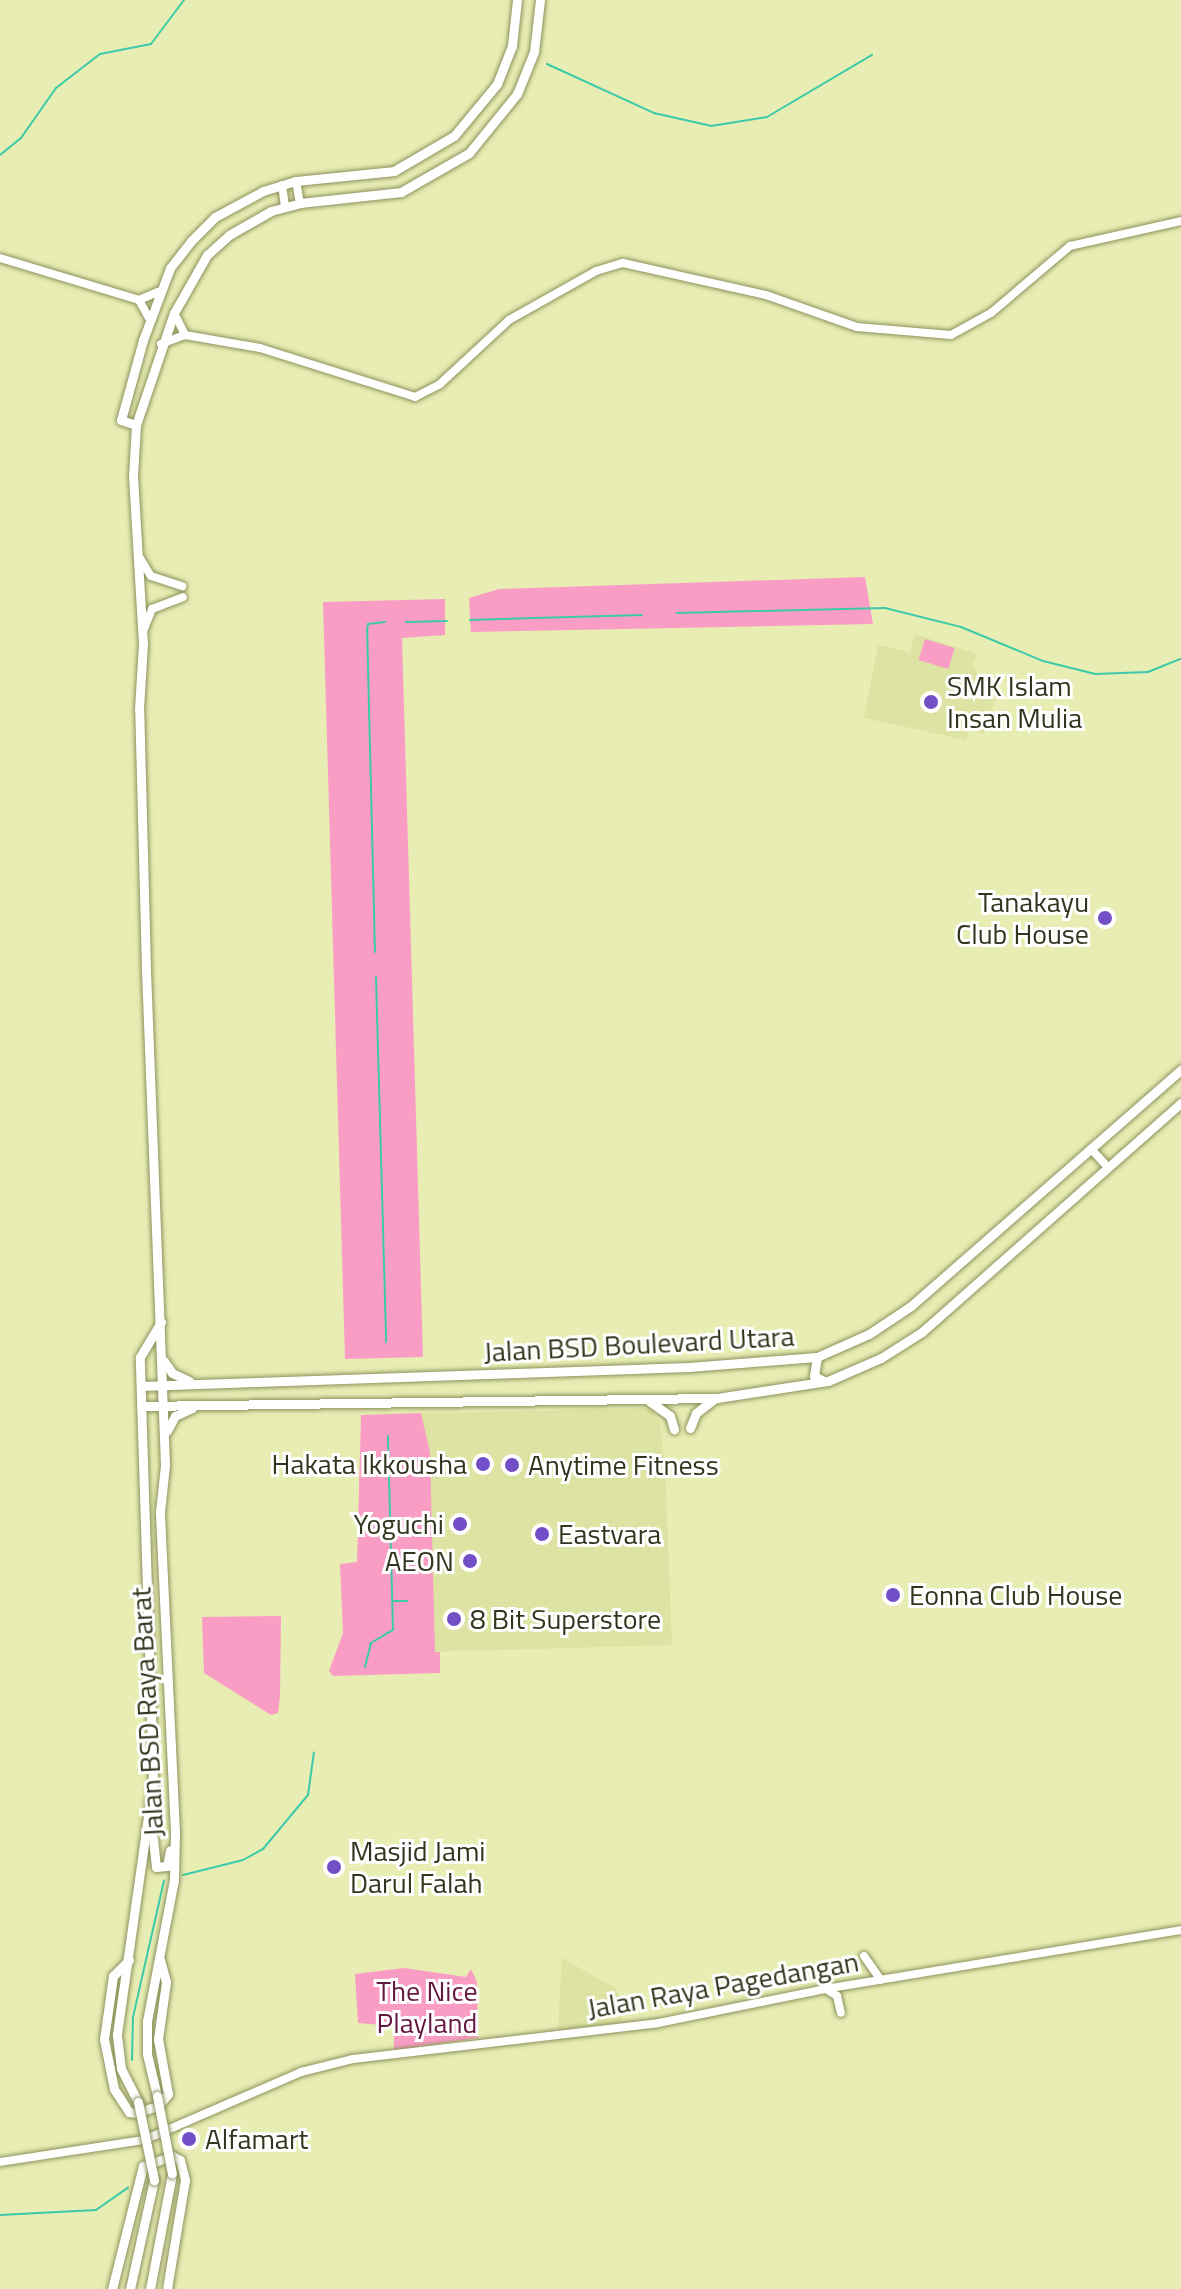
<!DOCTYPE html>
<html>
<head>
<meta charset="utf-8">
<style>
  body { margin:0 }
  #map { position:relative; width:1181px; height:2289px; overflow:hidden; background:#e7edb3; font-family:"Titillium Web",sans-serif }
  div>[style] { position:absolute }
  .built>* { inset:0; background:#dde3a2 }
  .green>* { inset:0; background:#fa9dc5; transform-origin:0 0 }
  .stream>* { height:2px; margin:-1px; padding:0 1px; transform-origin:1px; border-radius:1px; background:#3ccaa8 }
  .roads { filter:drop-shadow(0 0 2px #8d925c) drop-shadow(0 0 2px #8d925c) }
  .tertiary>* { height:8px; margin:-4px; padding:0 4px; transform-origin:4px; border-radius:4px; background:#fff }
  .secondary>* { height:9px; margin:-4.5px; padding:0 4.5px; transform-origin:4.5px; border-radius:4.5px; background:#fff }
  .bridges { filter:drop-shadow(0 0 2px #8d925c) drop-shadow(0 0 2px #8d925c) }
  .secondary-bridge>* { height:9px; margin:-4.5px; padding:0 4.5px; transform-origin:4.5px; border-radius:4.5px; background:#fff }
  .dots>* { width:22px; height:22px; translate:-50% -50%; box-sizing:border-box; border:4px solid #fff; border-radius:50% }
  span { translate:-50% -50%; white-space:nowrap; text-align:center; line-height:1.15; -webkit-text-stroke:6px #fff; paint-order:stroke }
  .poi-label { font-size:28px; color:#33351e }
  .left { translate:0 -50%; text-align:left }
  .right { translate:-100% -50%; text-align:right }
  .street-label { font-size:28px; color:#33351e }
  .park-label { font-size:28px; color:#641840 }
</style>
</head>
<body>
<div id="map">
  <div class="built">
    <i style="clip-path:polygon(915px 634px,977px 654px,973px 664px,982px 685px,1000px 686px,984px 734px,970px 729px,966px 740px,864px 718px,878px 645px,910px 652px)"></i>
    <i style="clip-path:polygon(649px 1408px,660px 1422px,665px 1466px,672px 1645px,425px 1652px,415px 1414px)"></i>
    <i style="clip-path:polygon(562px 1958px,615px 1988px,621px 1998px,623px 2023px,558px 2029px)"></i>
  </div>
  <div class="green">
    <i style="clip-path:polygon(865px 577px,873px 624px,471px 632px,469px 598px,499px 589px)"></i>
    <i style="clip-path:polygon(445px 599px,445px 635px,402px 638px,423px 1357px,345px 1359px,323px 602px)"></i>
    <i style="left:925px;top:639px;width:31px;height:22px;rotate:17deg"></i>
    <i style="clip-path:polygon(421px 1413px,430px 1452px,435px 1652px,440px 1652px,440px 1673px,333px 1676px,329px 1671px,343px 1633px,340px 1564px,357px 1562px,361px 1415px)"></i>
    <i style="clip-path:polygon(281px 1616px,280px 1696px,278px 1713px,271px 1715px,204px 1673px,202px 1617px)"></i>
    <i style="clip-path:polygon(404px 1968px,466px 1977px,471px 1969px,477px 1982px,478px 2038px,394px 2050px,394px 2026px,358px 2023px,355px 1974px)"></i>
  </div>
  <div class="stream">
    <i style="left:547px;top:64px;width:118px;rotate:24.6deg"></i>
    <i style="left:654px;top:113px;width:58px;rotate:12.8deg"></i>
    <i style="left:711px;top:126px;width:57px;rotate:-9.1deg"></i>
    <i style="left:767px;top:117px;width:122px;rotate:-30.6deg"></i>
    <i style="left:0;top:155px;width:27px;rotate:-39deg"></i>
    <i style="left:21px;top:138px;width:61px;rotate:-55deg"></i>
    <i style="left:56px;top:88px;width:56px;rotate:-37.7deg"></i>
    <i style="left:100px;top:54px;width:52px;rotate:-11.1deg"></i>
    <i style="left:151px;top:44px;width:55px;rotate:-53.1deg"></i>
    <i style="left:677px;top:613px;width:208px;rotate:-1.4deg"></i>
    <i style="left:885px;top:608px;width:78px;rotate:14deg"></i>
    <i style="left:961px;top:627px;width:89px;rotate:22.5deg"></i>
    <i style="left:1043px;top:661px;width:54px;rotate:14deg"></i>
    <i style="left:1095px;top:674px;width:53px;rotate:-2.2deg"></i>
    <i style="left:1148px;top:672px;width:35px;rotate:-22deg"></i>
    <i style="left:470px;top:620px;width:172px;rotate:-1.7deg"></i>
    <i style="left:406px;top:622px;width:41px;rotate:-1.4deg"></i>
    <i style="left:375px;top:952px;width:321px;rotate:-91.4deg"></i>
    <i style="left:367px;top:631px;width:7px;rotate:-82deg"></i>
    <i style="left:368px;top:624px;width:17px;rotate:-7deg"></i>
    <i style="left:376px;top:977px;width:365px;rotate:88.4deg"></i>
    <i style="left:393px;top:1601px;width:14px"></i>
    <i style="left:365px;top:1667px;width:25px;rotate:-76deg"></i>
    <i style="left:371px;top:1643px;width:26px;rotate:-31deg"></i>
    <i style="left:393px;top:1630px;width:194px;rotate:-91.5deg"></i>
    <i style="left:183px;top:1875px;width:62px;rotate:-14deg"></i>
    <i style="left:243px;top:1860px;width:23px;rotate:-29deg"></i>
    <i style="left:263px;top:1849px;width:70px;rotate:-50.2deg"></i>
    <i style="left:308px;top:1795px;width:43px;rotate:-82.1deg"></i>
    <i style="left:132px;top:2060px;width:43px;rotate:-88.7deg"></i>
    <i style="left:133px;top:2017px;width:140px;rotate:-77.2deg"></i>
    <i style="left:0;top:2215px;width:96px;rotate:-3deg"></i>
    <i style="left:96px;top:2210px;width:39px;rotate:-35deg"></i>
  </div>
  <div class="roads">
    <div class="tertiary">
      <i style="left:296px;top:181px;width:22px;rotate:80deg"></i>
      <i style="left:282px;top:185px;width:22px;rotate:82deg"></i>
      <i style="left:0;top:258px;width:145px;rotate:16.8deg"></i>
      <i style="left:139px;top:300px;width:21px;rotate:-23deg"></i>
      <i style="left:139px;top:300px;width:21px;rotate:61deg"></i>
      <i style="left:174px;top:313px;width:25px;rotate:63deg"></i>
      <i style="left:161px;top:344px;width:26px;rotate:-21deg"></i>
      <i style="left:185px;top:335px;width:76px;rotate:9.8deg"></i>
      <i style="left:260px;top:348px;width:163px;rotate:17.5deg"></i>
      <i style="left:415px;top:397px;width:28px;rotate:-27deg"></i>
      <i style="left:440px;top:384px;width:94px;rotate:-42.8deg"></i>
      <i style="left:509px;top:320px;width:100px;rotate:-29.4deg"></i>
      <i style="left:596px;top:271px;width:28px;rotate:-17deg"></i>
      <i style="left:623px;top:263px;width:147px;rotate:12.6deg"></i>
      <i style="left:766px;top:295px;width:96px;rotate:19.4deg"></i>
      <i style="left:857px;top:327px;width:94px;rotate:4.9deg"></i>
      <i style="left:951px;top:335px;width:46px;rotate:-28.8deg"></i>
      <i style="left:991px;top:313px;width:104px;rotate:-40.3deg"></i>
      <i style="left:1070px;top:246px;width:114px;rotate:-12.7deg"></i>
      <i style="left:140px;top:558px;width:21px;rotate:59deg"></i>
      <i style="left:151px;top:576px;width:33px;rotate:18deg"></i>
      <i style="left:144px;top:629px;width:22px;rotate:-68deg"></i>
      <i style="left:152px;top:609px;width:33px;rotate:-21deg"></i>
      <i style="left:1091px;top:1149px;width:23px;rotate:47deg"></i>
      <i style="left:864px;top:1956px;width:29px;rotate:55deg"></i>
      <i style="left:826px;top:1989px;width:13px;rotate:32deg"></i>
      <i style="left:837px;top:1996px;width:17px;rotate:77deg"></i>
      <i style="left:0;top:2162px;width:146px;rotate:-8.7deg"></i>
      <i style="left:144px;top:2140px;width:171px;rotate:-23.4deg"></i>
      <i style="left:301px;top:2072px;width:54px;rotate:-14deg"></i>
      <i style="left:353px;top:2059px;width:307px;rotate:-6.7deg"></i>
      <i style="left:658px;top:2023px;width:170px;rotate:-11.5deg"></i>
      <i style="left:825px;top:1989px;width:361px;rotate:-9.4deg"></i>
    </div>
    <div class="secondary">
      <i style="left:136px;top:425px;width:16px;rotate:-162deg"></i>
      <i style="left:121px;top:420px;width:83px;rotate:-74.6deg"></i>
      <i style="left:143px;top:340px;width:77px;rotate:-69.4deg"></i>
      <i style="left:170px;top:268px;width:34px;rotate:-52deg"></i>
      <i style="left:191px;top:241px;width:34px;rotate:-45deg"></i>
      <i style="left:215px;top:217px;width:55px;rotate:-28.4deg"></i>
      <i style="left:263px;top:191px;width:34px;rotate:-17deg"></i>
      <i style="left:296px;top:181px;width:99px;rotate:-5.8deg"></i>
      <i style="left:394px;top:171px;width:69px;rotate:-30.3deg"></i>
      <i style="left:454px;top:136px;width:67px;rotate:-50.4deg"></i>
      <i style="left:497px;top:84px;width:41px;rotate:-68.5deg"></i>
      <i style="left:512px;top:46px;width:46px;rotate:-83.8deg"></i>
      <i style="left:817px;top:1357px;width:19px;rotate:99deg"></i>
      <i style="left:814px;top:1376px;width:11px;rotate:27deg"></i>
      <i style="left:164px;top:1361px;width:14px;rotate:56deg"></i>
      <i style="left:172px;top:1373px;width:19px;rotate:25deg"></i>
      <i style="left:141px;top:1386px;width:548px;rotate:-1.99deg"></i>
      <i style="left:689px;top:1367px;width:128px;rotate:-4.5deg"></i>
      <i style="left:817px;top:1357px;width:57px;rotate:-23.9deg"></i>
      <i style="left:869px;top:1334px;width:50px;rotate:-33.7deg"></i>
      <i style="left:911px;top:1306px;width:359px;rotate:-41.2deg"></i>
      <i style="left:648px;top:1400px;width:27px;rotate:36deg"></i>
      <i style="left:670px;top:1416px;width:14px;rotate:73deg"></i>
      <i style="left:141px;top:1406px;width:576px;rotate:-0.8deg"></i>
      <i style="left:717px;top:1398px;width:112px;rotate:-8.7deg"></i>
      <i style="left:828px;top:1381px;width:58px;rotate:-23.5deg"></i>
      <i style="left:881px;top:1358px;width:49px;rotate:-32.4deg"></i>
      <i style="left:922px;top:1332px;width:346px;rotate:-41.5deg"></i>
      <i style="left:690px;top:1428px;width:16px;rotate:-68deg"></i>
      <i style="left:696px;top:1413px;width:23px;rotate:-38deg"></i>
      <i style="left:167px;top:1431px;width:17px;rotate:-62deg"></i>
      <i style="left:175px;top:1416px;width:19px;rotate:-25deg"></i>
      <i style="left:153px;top:1839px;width:28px;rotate:84deg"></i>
      <i style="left:156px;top:1867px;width:11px;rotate:-5deg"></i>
      <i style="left:167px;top:1866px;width:16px;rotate:-79deg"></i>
      <i style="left:129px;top:1960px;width:23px;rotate:135deg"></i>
      <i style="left:113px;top:1976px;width:64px;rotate:98.1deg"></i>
      <i style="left:104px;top:2039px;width:51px;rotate:78.7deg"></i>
      <i style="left:114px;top:2089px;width:27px;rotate:57deg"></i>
      <i style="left:129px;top:2112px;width:7px;rotate:8deg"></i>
      <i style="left:136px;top:2113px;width:23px;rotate:-18deg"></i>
      <i style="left:158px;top:2106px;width:16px;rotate:-50deg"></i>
      <i style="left:168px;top:2094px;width:56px;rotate:-100.3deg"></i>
      <i style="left:158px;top:2039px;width:58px;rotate:-82deg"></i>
      <i style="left:166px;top:1982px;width:23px;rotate:-105deg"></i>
      <i style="left:157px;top:2096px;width:43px;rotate:-103.4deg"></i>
      <i style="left:147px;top:2054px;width:33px;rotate:-90deg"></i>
      <i style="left:147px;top:2021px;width:144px;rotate:-79.2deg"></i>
      <i style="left:174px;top:1880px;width:48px;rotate:-88.8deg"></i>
      <i style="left:175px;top:1832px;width:320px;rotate:-92.7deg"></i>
      <i style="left:160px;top:1512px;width:47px;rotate:-83.9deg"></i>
      <i style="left:165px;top:1465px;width:496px;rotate:-92.2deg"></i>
      <i style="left:146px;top:969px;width:260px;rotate:-91.5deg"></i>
      <i style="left:139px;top:709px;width:65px;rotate:-86.5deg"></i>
      <i style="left:143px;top:644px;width:168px;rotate:-93.4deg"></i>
      <i style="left:133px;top:476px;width:51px;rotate:-86.6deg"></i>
      <i style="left:136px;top:425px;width:118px;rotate:-71.3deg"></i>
      <i style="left:174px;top:313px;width:67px;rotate:-60.4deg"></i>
      <i style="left:207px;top:255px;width:30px;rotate:-42deg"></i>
      <i style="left:229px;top:235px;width:48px;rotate:-29.7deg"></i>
      <i style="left:271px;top:211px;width:30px;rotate:-15deg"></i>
      <i style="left:300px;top:203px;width:102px;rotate:-6.2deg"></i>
      <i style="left:401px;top:192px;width:78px;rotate:-29.8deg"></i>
      <i style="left:469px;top:153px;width:76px;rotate:-50.9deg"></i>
      <i style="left:517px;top:94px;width:45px;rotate:-68deg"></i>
      <i style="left:534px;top:52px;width:52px;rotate:-83.4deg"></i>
      <i style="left:138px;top:2102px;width:38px;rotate:-117deg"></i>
      <i style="left:121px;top:2068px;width:34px;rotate:-97deg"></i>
      <i style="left:117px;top:2034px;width:257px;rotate:-81.9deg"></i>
      <i style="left:153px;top:1780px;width:423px;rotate:-91.8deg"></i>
      <i style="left:140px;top:1357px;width:41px;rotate:-59deg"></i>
      <i style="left:112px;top:2289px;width:127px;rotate:-75.9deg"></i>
      <i style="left:143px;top:2166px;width:31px;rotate:-19deg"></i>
      <i style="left:172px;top:2156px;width:9px;rotate:27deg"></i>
      <i style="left:180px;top:2160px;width:21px;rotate:76deg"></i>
      <i style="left:185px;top:2180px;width:110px;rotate:99.4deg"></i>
      <i style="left:130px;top:2289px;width:112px;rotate:-77.6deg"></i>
      <i style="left:150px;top:2289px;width:117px;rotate:-79.2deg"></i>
    </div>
  </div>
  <div class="bridges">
    <div class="secondary-bridge">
      <i style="left:157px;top:2096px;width:79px;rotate:79.1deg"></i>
      <i style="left:138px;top:2102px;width:80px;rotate:78.4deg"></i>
    </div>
  </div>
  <div class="dots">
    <i style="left:931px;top:702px;background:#724ec7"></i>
    <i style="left:1105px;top:918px;background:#724ec7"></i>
    <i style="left:483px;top:1464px;background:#724ec7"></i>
    <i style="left:512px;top:1465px;background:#724ec7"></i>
    <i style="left:460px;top:1524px;background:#724ec7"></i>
    <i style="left:542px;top:1534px;background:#724ec7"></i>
    <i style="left:470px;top:1561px;background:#724ec7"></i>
    <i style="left:893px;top:1595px;background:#724ec7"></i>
    <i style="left:454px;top:1619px;background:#724ec7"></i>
    <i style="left:334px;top:1867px;background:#724ec7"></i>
    <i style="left:189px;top:2139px;background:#724ec7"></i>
  </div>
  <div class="poi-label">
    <span class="left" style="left:947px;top:702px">SMK Islam<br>Insan Mulia</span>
    <span class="right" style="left:1089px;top:918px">Tanakayu<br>Club House</span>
    <span class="right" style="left:467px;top:1464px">Hakata Ikkousha</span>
    <span class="left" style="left:528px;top:1465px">Anytime Fitness</span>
    <span class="right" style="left:444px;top:1524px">Yoguchi</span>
    <span class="left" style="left:558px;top:1534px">Eastvara</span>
    <span class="right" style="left:454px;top:1561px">AEON</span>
    <span class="left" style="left:909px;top:1595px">Eonna Club House</span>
    <span class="left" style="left:470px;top:1619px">8 Bit Superstore</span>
    <span class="left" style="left:350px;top:1867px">Masjid Jami<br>Darul Falah</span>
    <span class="left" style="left:205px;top:2139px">Alfamart</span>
  </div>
  <div class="street-label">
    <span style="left:639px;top:1344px;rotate:-3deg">Jalan BSD Boulevard Utara</span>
    <span style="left:147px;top:1712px;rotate:-93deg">Jalan BSD Raya Barat</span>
    <span style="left:723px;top:1985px;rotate:-10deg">Jalan Raya Pagedangan</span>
  </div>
  <div class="park-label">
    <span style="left:427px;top:2007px">The Nice<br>Playland</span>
  </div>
</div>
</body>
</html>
